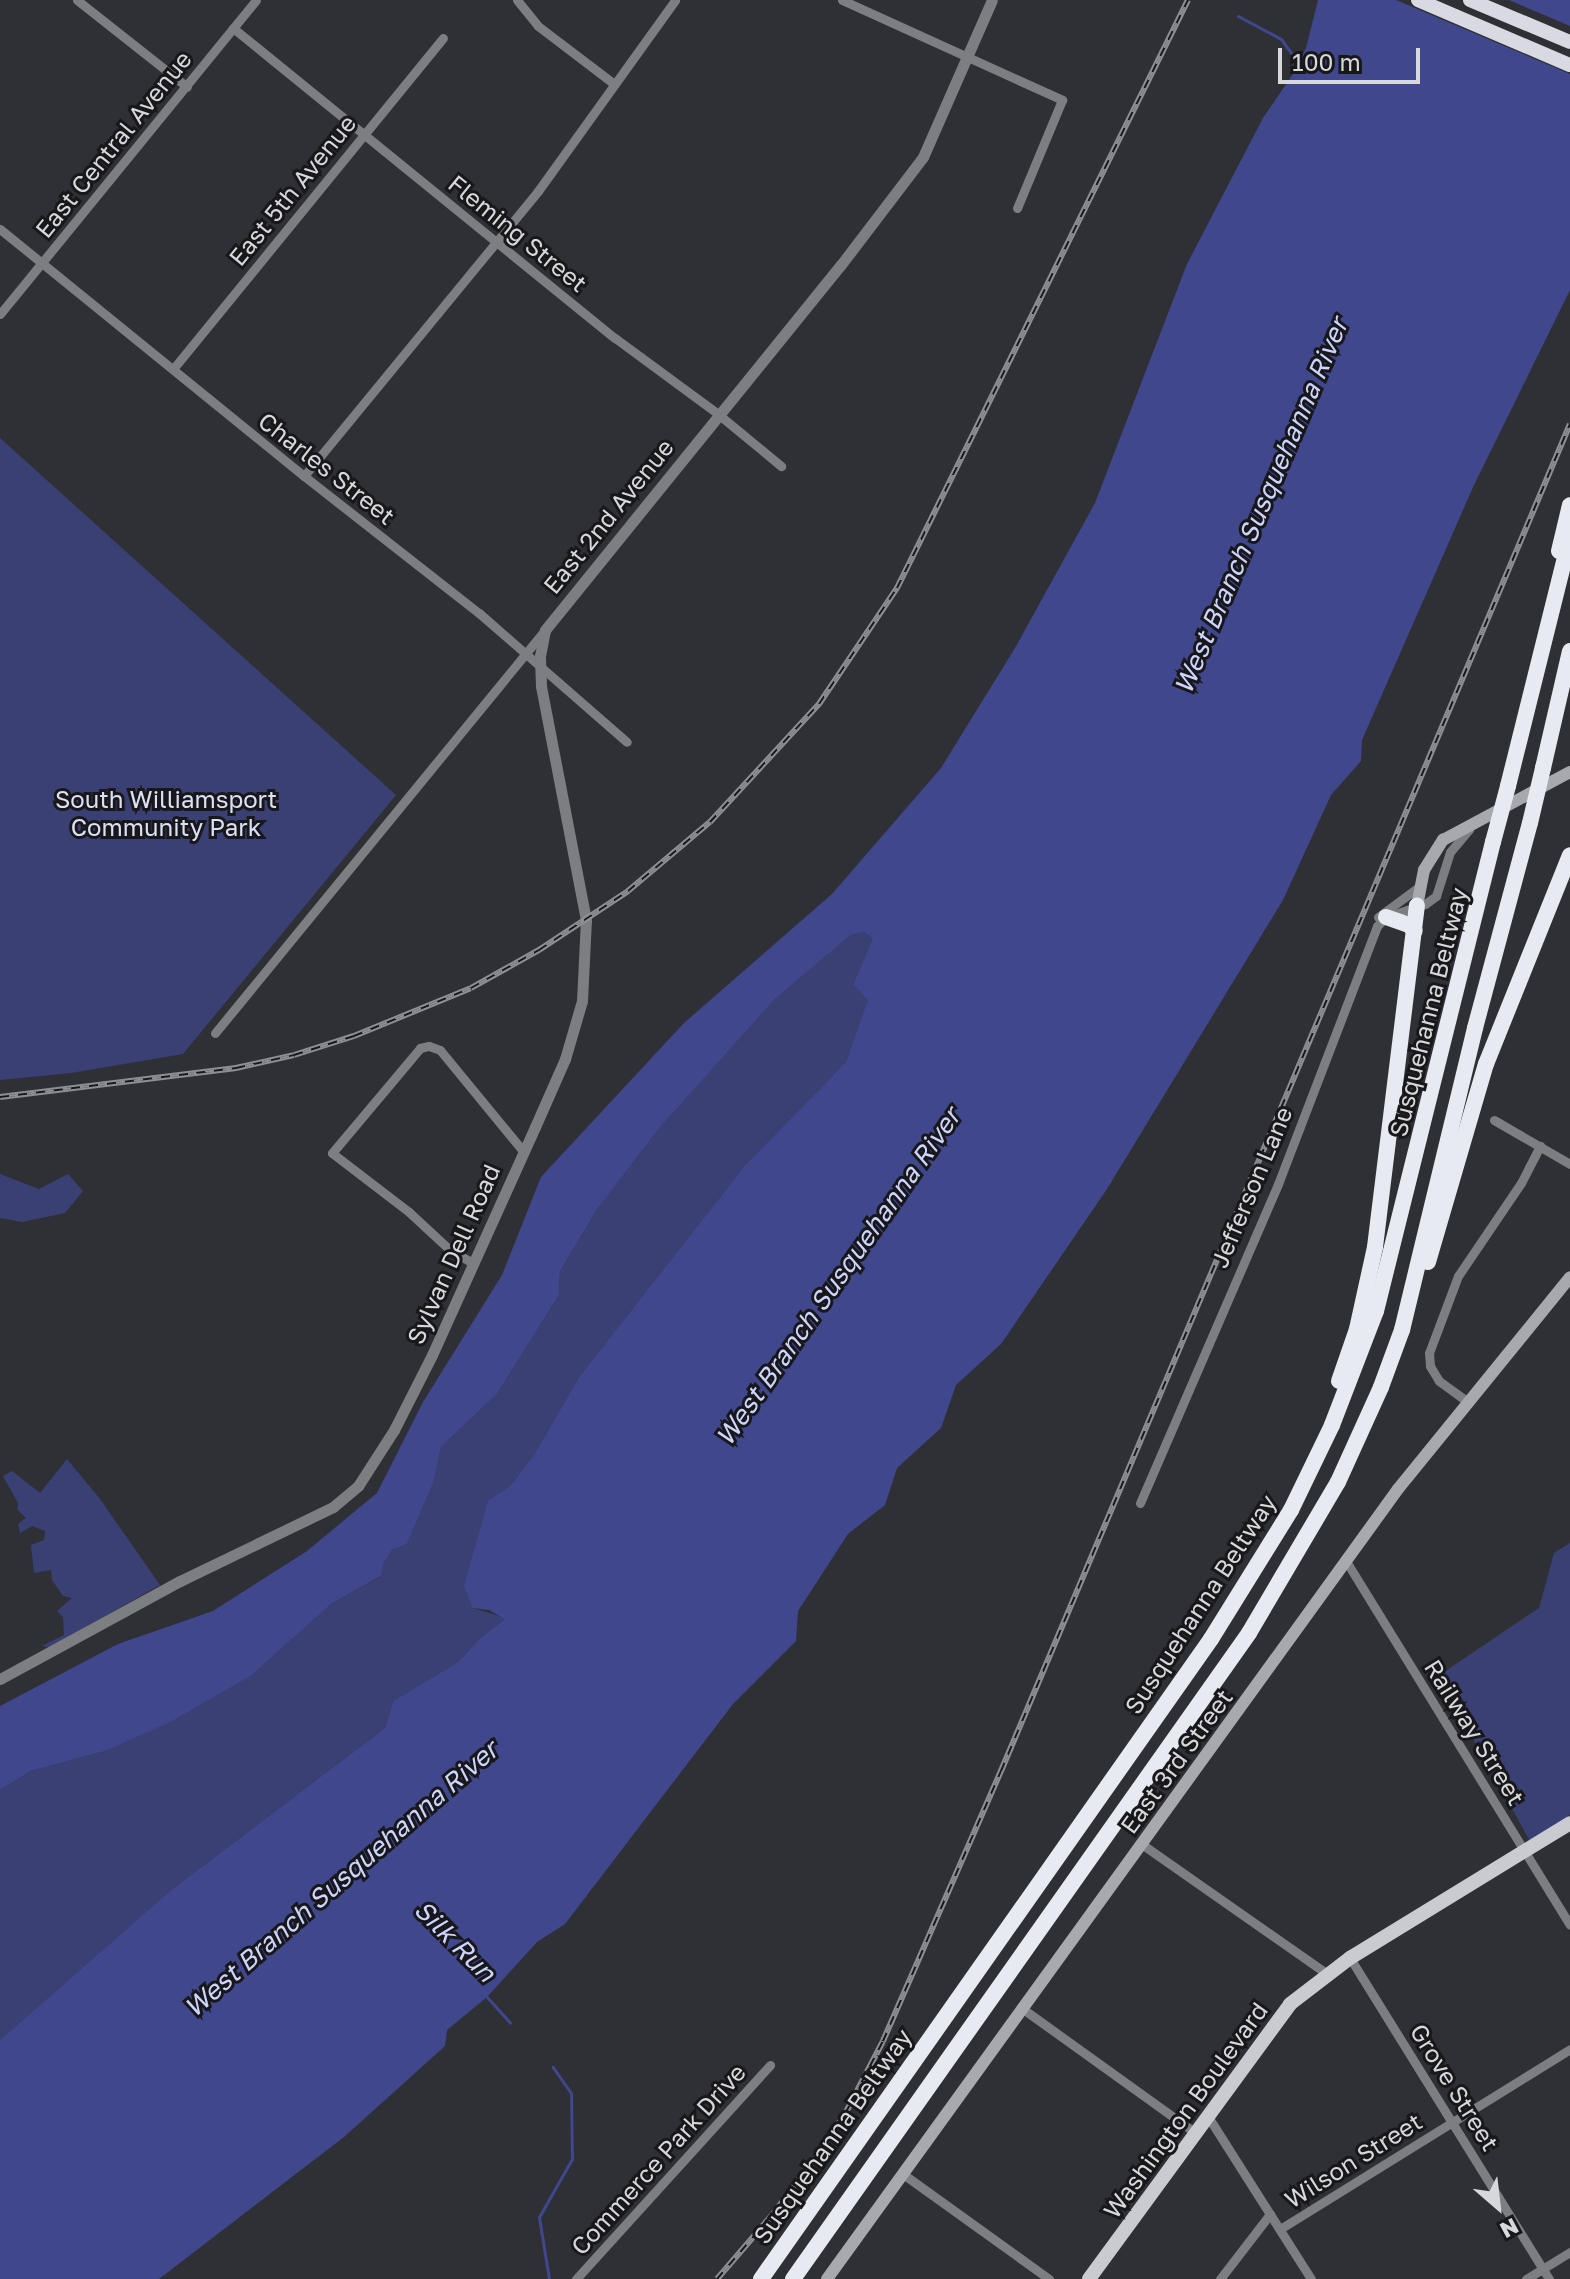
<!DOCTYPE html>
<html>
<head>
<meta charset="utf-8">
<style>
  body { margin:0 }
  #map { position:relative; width:1570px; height:2279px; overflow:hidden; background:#2f3036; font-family:"Golos Text",sans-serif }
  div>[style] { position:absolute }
  .green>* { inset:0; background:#3a4074 }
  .water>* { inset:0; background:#40478d }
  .pier>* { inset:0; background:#2f3036 }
  .stream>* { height:3px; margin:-1.5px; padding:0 1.5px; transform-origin:1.5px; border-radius:1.5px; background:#40478d }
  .minor>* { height:9px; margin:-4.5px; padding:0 4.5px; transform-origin:4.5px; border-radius:4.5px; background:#7d7e81 }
  .tertiary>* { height:11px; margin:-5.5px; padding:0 5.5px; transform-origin:5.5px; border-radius:5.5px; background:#7d7e81 }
  .secondary>* { height:12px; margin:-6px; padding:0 6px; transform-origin:6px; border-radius:6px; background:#a8a9ae }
  .primary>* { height:14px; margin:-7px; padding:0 7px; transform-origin:7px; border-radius:7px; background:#cacbd1 }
  .trunk>* { height:14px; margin:-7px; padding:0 7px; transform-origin:7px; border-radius:7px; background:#d9dae1 }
  .motorway>* { height:16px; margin:-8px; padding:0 8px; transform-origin:8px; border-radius:8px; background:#e8eaf1 }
  .rail>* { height:6px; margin-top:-3px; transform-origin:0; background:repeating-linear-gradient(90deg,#18181b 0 9px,#8e8f94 0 18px); box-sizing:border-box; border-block:2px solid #8e8f94 }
  .motorway-bridge>* { height:16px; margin:-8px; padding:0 8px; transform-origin:8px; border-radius:8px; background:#e8eaf1 }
  span { translate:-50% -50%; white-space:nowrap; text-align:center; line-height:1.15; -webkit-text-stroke:6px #18181b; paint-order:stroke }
  .street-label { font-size:24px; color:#d7d8dc }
  .park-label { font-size:24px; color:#dbe0f5 }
  .water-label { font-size:26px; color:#cdd5fe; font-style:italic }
  .north { position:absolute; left:1458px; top:2167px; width:80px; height:80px; -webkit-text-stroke:6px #18181b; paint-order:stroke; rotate:152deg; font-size:22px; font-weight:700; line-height:32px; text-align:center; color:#d7d8dc }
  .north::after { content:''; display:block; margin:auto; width:28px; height:36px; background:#d7d8dc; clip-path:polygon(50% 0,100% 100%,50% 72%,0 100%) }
  .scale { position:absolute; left:1278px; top:48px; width:142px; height:36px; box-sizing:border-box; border:4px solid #d7d8dc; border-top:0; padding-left:10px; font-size:24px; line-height:28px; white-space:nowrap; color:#d7d8dc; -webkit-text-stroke:6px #18181b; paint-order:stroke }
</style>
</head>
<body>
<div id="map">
  <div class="green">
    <i style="clip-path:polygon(0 438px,396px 795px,183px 1054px,71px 1073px,0 1080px)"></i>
    <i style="clip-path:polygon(864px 932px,874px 939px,853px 983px,869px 1000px,846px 1062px,746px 1164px,579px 1377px,535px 1453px,511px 1485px,488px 1502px,473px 1608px,506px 1618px,480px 1638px,458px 1662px,393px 1701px,385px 1728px,171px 1890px,0 2040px,0 1790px,31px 1771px,105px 1751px,252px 1675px,331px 1604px,380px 1577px,383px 1564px,392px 1550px,407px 1544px,434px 1481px,441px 1447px,497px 1394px,559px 1295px,560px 1271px,596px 1211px,657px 1131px,775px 999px,851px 935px)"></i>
    <i style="clip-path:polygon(0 1174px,39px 1189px,68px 1174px,83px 1191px,65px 1213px,22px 1222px,0 1218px)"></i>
    <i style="clip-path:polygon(67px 1459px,100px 1499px,160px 1585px,50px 1647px,42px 1646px,64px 1635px,63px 1617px,57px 1611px,72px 1598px,63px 1596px,52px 1580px,51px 1570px,34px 1573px,31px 1545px,44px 1540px,45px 1531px,32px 1526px,20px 1533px,18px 1524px,26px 1518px,17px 1509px,18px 1503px,3px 1476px,12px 1471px,40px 1493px)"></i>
    <i style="clip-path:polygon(1570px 1543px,1570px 1815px,1530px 1841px,1438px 1676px,1539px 1608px,1554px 1553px)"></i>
  </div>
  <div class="water">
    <i style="clip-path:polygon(1318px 0,1570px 0,1570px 290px,1474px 485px,1362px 740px,1361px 761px,1331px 795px,1283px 900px,1107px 1189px,1001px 1344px,956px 1385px,941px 1428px,897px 1468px,885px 1505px,848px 1534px,798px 1611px,796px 1641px,733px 1704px,565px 1924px,537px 1942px,487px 1997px,447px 2030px,445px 2046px,344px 2137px,159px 2279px,0 2279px,0 2040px,171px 1890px,385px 1728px,393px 1701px,458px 1662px,480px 1638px,505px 1619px,489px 1610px,473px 1608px,464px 1586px,488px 1501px,511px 1485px,535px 1453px,579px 1377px,746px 1164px,846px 1062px,868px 1000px,853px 984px,873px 939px,864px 932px,851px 935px,775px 999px,657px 1131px,596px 1211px,560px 1271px,559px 1295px,497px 1394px,441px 1447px,434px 1481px,407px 1544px,392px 1550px,383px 1564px,381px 1576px,331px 1604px,252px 1675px,172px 1721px,105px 1751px,31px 1771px,0 1790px,0 1706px,118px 1644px,213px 1611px,307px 1551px,377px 1493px,423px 1402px,502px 1275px,541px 1177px,684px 1023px,832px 894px,941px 768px,1015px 648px,1095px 503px,1187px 264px,1263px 118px,1293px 74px,1306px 48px)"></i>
  </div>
  <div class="pier">
    <i style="clip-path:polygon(1396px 0,1509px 0,1570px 26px,1570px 74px)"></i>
  </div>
  <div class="stream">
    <i style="left:1238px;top:16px;width:49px;rotate:28.1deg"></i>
    <i style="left:1281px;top:39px;width:31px;rotate:54deg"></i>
    <i style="left:486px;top:1996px;width:36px;rotate:48deg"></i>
    <i style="left:549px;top:2279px;width:63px;rotate:-99.2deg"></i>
    <i style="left:539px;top:2217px;width:67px;rotate:-60.4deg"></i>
    <i style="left:572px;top:2159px;width:66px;rotate:-90.9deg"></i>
    <i style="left:571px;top:2093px;width:32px;rotate:-125deg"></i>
  </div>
  <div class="minor">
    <i style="left:77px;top:0;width:140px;rotate:38.3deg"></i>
    <i style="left:517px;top:0;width:33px;rotate:51deg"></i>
    <i style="left:538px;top:26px;width:96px;rotate:37.3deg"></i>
    <i style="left:842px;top:0;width:242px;rotate:24.4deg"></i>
    <i style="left:1062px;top:100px;width:117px;rotate:112.6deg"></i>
    <i style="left:233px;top:28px;width:492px;rotate:39.1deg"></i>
    <i style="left:615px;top:338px;width:128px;rotate:36.4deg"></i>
    <i style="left:718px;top:414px;width:82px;rotate:39.5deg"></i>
    <i style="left:0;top:229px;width:392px;rotate:39.1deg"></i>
    <i style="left:304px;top:476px;width:222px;rotate:38.1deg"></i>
    <i style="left:479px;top:613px;width:196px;rotate:41.1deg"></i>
    <i style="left:0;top:314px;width:405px;rotate:-50.8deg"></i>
    <i style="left:173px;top:369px;width:427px;rotate:-50.8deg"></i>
    <i style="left:304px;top:476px;width:369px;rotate:-50.6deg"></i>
    <i style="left:538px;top:191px;width:235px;rotate:-54.3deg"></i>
    <i style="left:1378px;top:917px;width:52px;rotate:-36.4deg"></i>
    <i style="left:215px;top:1033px;width:521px;rotate:-50.69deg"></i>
    <i style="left:1494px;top:1120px;width:88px;rotate:30.1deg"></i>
    <i style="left:473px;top:1263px;width:26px;rotate:-151deg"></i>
    <i style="left:450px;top:1250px;width:56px;rotate:-137.2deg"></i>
    <i style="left:409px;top:1212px;width:97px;rotate:-142.5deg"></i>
    <i style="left:332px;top:1153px;width:137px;rotate:-50deg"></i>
    <i style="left:420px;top:1048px;width:9px;rotate:-13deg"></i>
    <i style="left:429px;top:1046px;width:12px;rotate:20deg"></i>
    <i style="left:440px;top:1050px;width:131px;rotate:50.6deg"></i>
    <i style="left:1468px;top:1402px;width:36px;rotate:-144deg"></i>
    <i style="left:1439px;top:1381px;width:17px;rotate:-121deg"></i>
    <i style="left:1430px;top:1366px;width:13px;rotate:-94deg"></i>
    <i style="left:1429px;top:1353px;width:82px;rotate:-69.4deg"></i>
    <i style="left:1458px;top:1276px;width:112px;rotate:-55.9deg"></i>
    <i style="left:1521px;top:1183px;width:42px;rotate:-62.8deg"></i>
    <i style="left:1140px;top:1503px;width:348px;rotate:-66.6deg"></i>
    <i style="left:1278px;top:1184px;width:276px;rotate:-69deg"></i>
    <i style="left:1377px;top:926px;width:13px;rotate:-45deg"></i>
    <i style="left:1386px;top:917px;width:41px;rotate:-18.4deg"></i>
    <i style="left:1425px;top:904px;width:14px;rotate:-36deg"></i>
    <i style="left:1436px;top:896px;width:46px;rotate:-72.3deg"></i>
    <i style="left:1450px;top:852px;width:30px;rotate:-50deg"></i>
    <i style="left:1346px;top:1561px;width:427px;rotate:58.4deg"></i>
    <i style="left:1143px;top:1845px;width:225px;rotate:35deg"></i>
    <i style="left:1350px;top:1958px;width:378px;rotate:58.2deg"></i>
    <i style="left:1023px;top:2009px;width:211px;rotate:35.7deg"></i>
    <i style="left:1207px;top:2115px;width:194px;rotate:57.6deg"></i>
    <i style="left:903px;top:2174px;width:180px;rotate:35.7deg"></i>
    <i style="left:1280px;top:2229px;width:341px;rotate:-31.8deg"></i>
    <i style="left:576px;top:2279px;width:289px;rotate:-47.8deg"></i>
    <i style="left:1220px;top:2279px;width:82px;rotate:-52.4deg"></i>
    <i style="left:1526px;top:2279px;width:52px;rotate:-31.5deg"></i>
  </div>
  <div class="tertiary">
    <i style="left:0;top:1679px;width:205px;rotate:-28.6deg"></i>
    <i style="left:180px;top:1581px;width:170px;rotate:-25.8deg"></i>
    <i style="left:333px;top:1507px;width:33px;rotate:-40deg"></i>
    <i style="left:358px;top:1486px;width:67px;rotate:-57.3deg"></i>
    <i style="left:394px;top:1430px;width:84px;rotate:-63.1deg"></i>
    <i style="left:432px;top:1355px;width:250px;rotate:-65.7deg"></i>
    <i style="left:535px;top:1127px;width:74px;rotate:-66.2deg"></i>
    <i style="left:565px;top:1059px;width:60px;rotate:-73.7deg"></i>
    <i style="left:582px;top:1001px;width:81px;rotate:-87.2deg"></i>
    <i style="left:586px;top:920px;width:238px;rotate:-100.9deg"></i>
    <i style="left:541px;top:686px;width:30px;rotate:-92deg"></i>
    <i style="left:540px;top:656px;width:26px;rotate:-79deg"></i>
    <i style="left:545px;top:630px;width:469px;rotate:-51deg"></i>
    <i style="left:840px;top:266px;width:137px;rotate:-52.7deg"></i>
    <i style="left:923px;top:157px;width:171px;rotate:-66.3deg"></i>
  </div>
  <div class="secondary">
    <i style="left:1417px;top:906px;width:37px;rotate:-79deg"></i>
    <i style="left:1424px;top:870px;width:36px;rotate:-58deg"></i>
    <i style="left:1443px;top:840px;width:144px;rotate:-28.2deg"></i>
    <i style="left:827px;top:2279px;width:975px;rotate:-54.14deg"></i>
    <i style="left:1398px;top:1489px;width:273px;rotate:-50.9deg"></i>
  </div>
  <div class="primary">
    <i style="left:1089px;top:2279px;width:341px;rotate:-53.8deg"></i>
    <i style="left:1290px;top:2004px;width:76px;rotate:-37.5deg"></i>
    <i style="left:1350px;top:1958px;width:258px;rotate:-31.5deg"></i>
  </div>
  <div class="trunk">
    <i style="left:1418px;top:0;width:165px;rotate:23.2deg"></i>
    <i style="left:1470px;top:0;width:108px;rotate:22.8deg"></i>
  </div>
  <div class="motorway">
    <i style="left:1559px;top:551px;width:47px;rotate:-76.6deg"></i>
    <i style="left:1543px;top:768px;width:120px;rotate:-77deg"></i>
    <i style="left:1508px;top:786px;width:256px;rotate:-76deg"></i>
    <i style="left:1386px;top:917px;width:24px;rotate:19deg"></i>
    <i style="left:1409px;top:925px;width:8px;rotate:45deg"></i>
    <i style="left:1428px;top:1262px;width:206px;rotate:-73.7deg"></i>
    <i style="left:1486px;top:1064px;width:225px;rotate:-68.1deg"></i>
    <i style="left:1339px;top:1381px;width:55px;rotate:-70.9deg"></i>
    <i style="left:1357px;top:1329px;width:84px;rotate:-77.6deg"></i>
    <i style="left:1375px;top:1247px;width:344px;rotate:-83deg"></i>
    <i style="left:761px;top:2279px;width:782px;rotate:-54.89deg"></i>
    <i style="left:1211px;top:1639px;width:152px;rotate:-58.2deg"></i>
    <i style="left:1291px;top:1510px;width:94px;rotate:-64.2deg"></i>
    <i style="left:1332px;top:1425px;width:122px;rotate:-68.9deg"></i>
    <i style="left:1376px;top:1311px;width:483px;rotate:-76deg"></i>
    <i style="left:793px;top:2279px;width:791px;rotate:-54.78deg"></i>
    <i style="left:1249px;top:1633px;width:175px;rotate:-59.5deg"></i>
    <i style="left:1338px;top:1482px;width:104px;rotate:-65.6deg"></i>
    <i style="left:1381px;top:1387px;width:61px;rotate:-69.8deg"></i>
    <i style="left:1402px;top:1330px;width:311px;rotate:-76.4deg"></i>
    <i style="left:1475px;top:1028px;width:212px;rotate:-75deg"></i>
  </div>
  <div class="rail">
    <i style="left:0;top:1097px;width:238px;rotate:-7deg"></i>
    <i style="left:236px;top:1068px;width:59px;rotate:-12.6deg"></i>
    <i style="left:294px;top:1055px;width:63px;rotate:-17.6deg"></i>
    <i style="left:354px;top:1036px;width:126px;rotate:-22.3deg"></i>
    <i style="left:471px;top:988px;width:78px;rotate:-29.2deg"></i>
    <i style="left:539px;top:950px;width:107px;rotate:-33.5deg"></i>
    <i style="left:628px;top:891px;width:107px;rotate:-40.1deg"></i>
    <i style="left:710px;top:822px;width:161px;rotate:-47.3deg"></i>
    <i style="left:819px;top:704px;width:140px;rotate:-56.1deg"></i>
    <i style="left:897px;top:588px;width:656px;rotate:-63.67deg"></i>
    <i style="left:717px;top:2279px;width:86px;rotate:-49.3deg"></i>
    <i style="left:773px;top:2214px;width:71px;rotate:-53deg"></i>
    <i style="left:816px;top:2157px;width:52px;rotate:-56deg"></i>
    <i style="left:845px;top:2114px;width:82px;rotate:-62.5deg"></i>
    <i style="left:883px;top:2041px;width:295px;rotate:-66.4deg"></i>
    <i style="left:1001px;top:1771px;width:1462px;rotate:-67.1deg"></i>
  </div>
  <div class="motorway-bridge">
    <i style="left:1530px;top:823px;width:57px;rotate:-76.7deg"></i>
    <i style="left:1493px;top:842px;width:58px;rotate:-75deg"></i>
  </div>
  <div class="street-label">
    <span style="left:113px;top:144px;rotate:-51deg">East Central Avenue</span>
    <span style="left:292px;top:190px;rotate:-51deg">East 5th Avenue</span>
    <span style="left:518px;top:233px;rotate:39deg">Fleming Street</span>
    <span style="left:327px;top:468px;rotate:38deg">Charles Street</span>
    <span style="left:608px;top:516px;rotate:-51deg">East 2nd Avenue</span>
    <span style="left:1428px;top:1012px;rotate:-76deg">Susquehanna Beltway</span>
    <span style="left:1251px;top:1187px;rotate:-67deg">Jefferson Lane</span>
    <span style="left:453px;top:1254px;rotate:-66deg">Sylvan Dell Road</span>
    <span style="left:1200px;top:1604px;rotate:-57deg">Susquehanna Beltway</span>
    <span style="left:1475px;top:1732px;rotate:58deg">Railway Street</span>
    <span style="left:1176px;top:1761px;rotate:-54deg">East 3rd Street</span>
    <span style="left:1455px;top:2087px;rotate:58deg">Grove Street</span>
    <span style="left:1185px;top:2110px;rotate:-54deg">Washington Boulevard</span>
    <span style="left:832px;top:2136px;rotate:-55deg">Susquehanna Beltway</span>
    <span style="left:658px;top:2159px;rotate:-48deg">Commerce Park Drive</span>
    <span style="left:1353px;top:2160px;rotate:-32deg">Wilson Street</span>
  </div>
  <div class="park-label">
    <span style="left:166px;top:813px">South Williamsport<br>Community Park</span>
  </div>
  <div class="water-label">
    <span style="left:1261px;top:506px;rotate:-67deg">West Branch Susquehanna River</span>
    <span style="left:838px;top:1277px;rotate:-55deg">West Branch Susquehanna River</span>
    <span style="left:341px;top:1879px;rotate:-41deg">West Branch Susquehanna River</span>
    <span style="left:455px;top:1941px;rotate:45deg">Silk Run</span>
  </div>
  <div class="north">N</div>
  <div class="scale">100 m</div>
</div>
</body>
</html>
